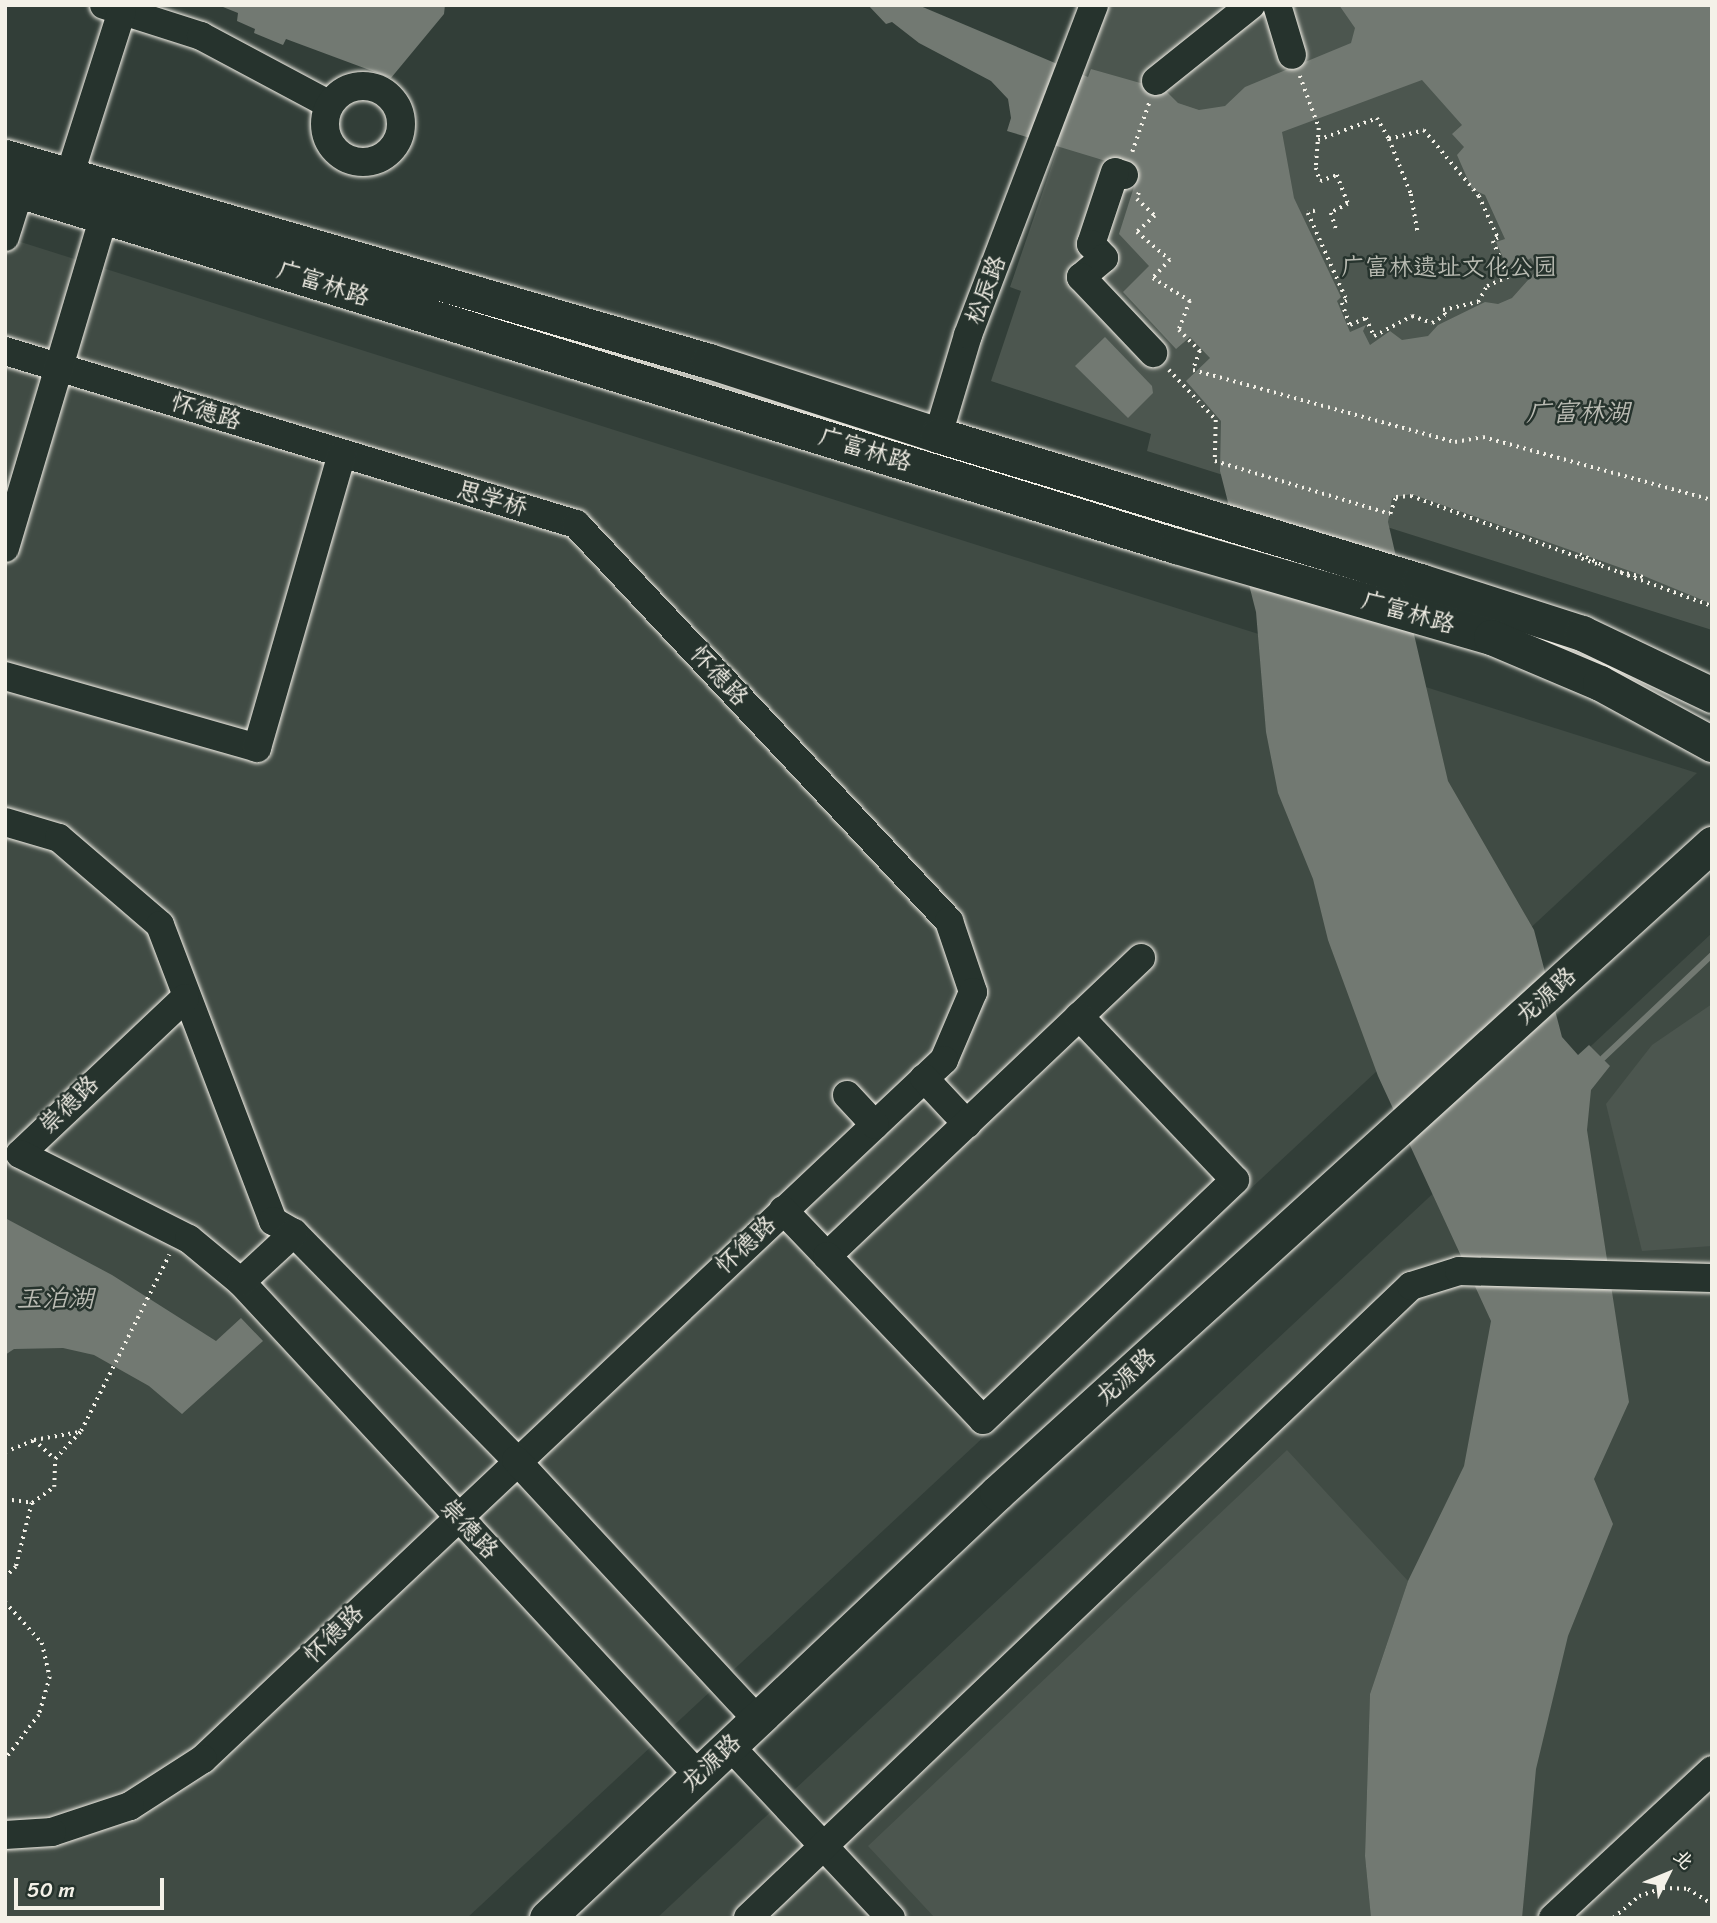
<!DOCTYPE html>
<html>
<head>
<meta charset="utf-8">
<style>
  body { margin:0 }
  #map { position:relative; width:1717px; height:1923px; overflow:hidden; background:#323e38; font-family:Sriracha,"LXGW WenKai TC",sans-serif }
  div>[style] { position:absolute }
  .built>* { inset:0; background:#404b44 }
  .green>* { inset:0; background:#4c564f }
  .water>* { inset:0; background:#727972 }
  .stream>* { height:6px; margin:-3px; padding:0 3px; transform-origin:3px; border-radius:3px; background:#727972 }
  .path>* { height:3.5px; margin-top:-1.75px; transform-origin:0; background:repeating-linear-gradient(90deg,#f4f1e8 0 2px,transparent 0 7px) }
  .roads { filter:drop-shadow(0 0 2px #f4f1e8) drop-shadow(0 0 2px #f4f1e8) }
  .minor>* { height:28px; margin:-14px; padding:0 14px; transform-origin:14px; border-radius:14px; background:#26332d }
  .minor>.ring { margin:-14px; padding:0; box-sizing:content-box; background:none; border:28px solid #26332d; border-radius:50% }
  .major>* { height:35px; margin:-17.5px; padding:0 17.5px; transform-origin:17.5px; border-radius:17.5px; background:#26332d }
  span { translate:-50% -50%; white-space:nowrap; text-align:center; line-height:1.15; -webkit-text-stroke:5px #26332d; paint-order:stroke }
  .park-label { font-size:24px; color:#b9bbb2 }
  .street-label { font-size:24px; color:#f4f1e8 }
  .water-label { font-size:26px; color:#babbb3; font-style:italic }
  .frame { position:absolute; inset:0; border:7px solid #f4f1e8; pointer-events:none }
  .north { position:absolute; left:1633px; top:1839px; width:70px; height:70px; -webkit-text-stroke:5px #26332d; paint-order:stroke; rotate:47deg; font-size:19px; font-weight:700; line-height:28px; text-align:center; color:#f4f1e8 }
  .north::after { content:''; display:block; margin:auto; width:24px; height:32px; background:#f4f1e8; clip-path:polygon(50% 0,100% 100%,50% 72%,0 100%) }
  .scale { position:absolute; left:14px; top:1878px; width:150px; height:32px; box-sizing:border-box; border:4px solid #f4f1e8; border-top:0; padding-left:9px; font-size:21px; line-height:24px; white-space:nowrap; color:#f4f1e8; -webkit-text-stroke:5px #26332d; paint-order:stroke }
</style>
</head>
<body>
<div id="map">
  <div class="built">
    <i style="clip-path:polygon(5px 237px,1697px 773px,467px 1918px,5px 1918px)"></i>
    <i style="clip-path:polygon(1712px 933px,1712px 1918px,657px 1918px)"></i>
  </div>
  <div class="green">
    <i style="clip-path:polygon(1107px 5px,1712px 5px,1712px 630px,1147px 451px,1151px 434px,991px 381px,1021px 291px,1010px 287px)"></i>
    <i style="clip-path:polygon(1712px 1004px,1712px 1246px,1642px 1251px,1606px 1104px,1652px 1045px)"></i>
    <i style="clip-path:polygon(1287px 1450px,1408px 1581px,1370px 1694px,1365px 1856px,1371px 1918px,935px 1918px,868px 1846px)"></i>
  </div>
  <div class="water">
    <i style="clip-path:polygon(218px 5px,445px 5px,444px 14px,391px 78px,286px 39px,283px 45px,254px 33px,255px 29px,237px 21px,238px 13px)"></i>
    <i style="clip-path:polygon(evenodd,868px 5px,918px 5px,1088px 77px,1091px 69px,1165px 90px,1178px 103px,1199px 110px,1225px 106px,1245px 87px,1351px 43px,1355px 28px,1339px 5px,1712px 5px,1712px 604px,1644px 576px,1411px 494px,1392px 498px,1388px 522px,1448px 781px,1534px 930px,1562px 1037px,1578px 1055px,1589px 1045px,1610px 1066px,1591px 1090px,1587px 1130px,1629px 1402px,1594px 1479px,1613px 1524px,1568px 1636px,1536px 1769px,1522px 1918px,1371px 1918px,1365px 1856px,1370px 1694px,1408px 1581px,1464px 1466px,1491px 1321px,1378px 1076px,1328px 940px,1313px 879px,1278px 793px,1266px 732px,1256px 612px,1220px 471px,1221px 421px,1186px 381px,1210px 358px,1190px 337px,1176px 349px,1123px 292px,1149px 266px,1119px 234px,1139px 171px,1007px 131px,1011px 118px,1008px 99px,991px 81px,919px 43px,892px 22px,886px 24px,868px 5px,1422px 80px,1462px 125px,1452px 134px,1464px 147px,1457px 155px,1472px 189px,1485px 195px,1505px 239px,1496px 242px,1509px 271px,1531px 258px,1537px 270px,1512px 298px,1498px 304px,1485px 302px,1438px 325px,1428px 336px,1402px 340px,1390px 331px,1370px 345px,1363px 331px,1366px 325px,1350px 332px,1337px 301px,1341px 297px,1294px 198px,1282px 132px,1422px 80px)"></i>
    <i style="clip-path:polygon(1105px 337px,1152px 386px,1153px 393px,1128px 418px,1075px 366px)"></i>
    <i style="clip-path:polygon(5px 1218px,112px 1275px,216px 1341px,241px 1318px,263px 1341px,182px 1414px,149px 1386px,94px 1355px,63px 1348px,14px 1349px,5px 1355px)"></i>
  </div>
  <div class="stream">
    <i style="left:1603px;top:1058px;width:150px;rotate:-43.4deg"></i>
  </div>
  <div class="path">
    <i style="left:1300px;top:76px;width:55px;rotate:69.9deg"></i>
    <i style="left:1319px;top:128px;width:40px;rotate:94.3deg"></i>
    <i style="left:1316px;top:168px;width:14px;rotate:73deg"></i>
    <i style="left:1320px;top:181px;width:18px;rotate:-19deg"></i>
    <i style="left:1337px;top:175px;width:31px;rotate:69deg"></i>
    <i style="left:1348px;top:204px;width:19px;rotate:152deg"></i>
    <i style="left:1331px;top:213px;width:19px;rotate:72deg"></i>
    <i style="left:1389px;top:139px;width:59px;rotate:68.2deg"></i>
    <i style="left:1411px;top:194px;width:39px;rotate:80deg"></i>
    <i style="left:1318px;top:140px;width:63px;rotate:-20.4deg"></i>
    <i style="left:1377px;top:118px;width:24px;rotate:60deg"></i>
    <i style="left:1389px;top:139px;width:36px;rotate:-14deg"></i>
    <i style="left:1424px;top:130px;width:86px;rotate:50.2deg"></i>
    <i style="left:1479px;top:196px;width:46px;rotate:65.7deg"></i>
    <i style="left:1498px;top:238px;width:6px;rotate:149deg"></i>
    <i style="left:1493px;top:241px;width:38px;rotate:67deg"></i>
    <i style="left:1132px;top:152px;width:52px;rotate:-70.9deg"></i>
    <i style="left:1139px;top:193px;width:6px;rotate:108deg"></i>
    <i style="left:1137px;top:199px;width:25px;rotate:43deg"></i>
    <i style="left:1155px;top:216px;width:24px;rotate:138deg"></i>
    <i style="left:1137px;top:232px;width:43px;rotate:40.3deg"></i>
    <i style="left:1170px;top:260px;width:25px;rotate:133deg"></i>
    <i style="left:1153px;top:278px;width:44px;rotate:31.9deg"></i>
    <i style="left:1190px;top:301px;width:31px;rotate:111deg"></i>
    <i style="left:1179px;top:330px;width:30px;rotate:45deg"></i>
    <i style="left:1200px;top:351px;width:20px;rotate:110deg"></i>
    <i style="left:1193px;top:370px;width:272px;rotate:15.4deg"></i>
    <i style="left:1455px;top:442px;width:28px;rotate:-10deg"></i>
    <i style="left:1483px;top:437px;width:238px;rotate:15.4deg"></i>
    <i style="left:1315px;top:211px;width:7px;rotate:164deg"></i>
    <i style="left:1308px;top:213px;width:96px;rotate:66.1deg"></i>
    <i style="left:1347px;top:301px;width:5px;rotate:158deg"></i>
    <i style="left:1342px;top:303px;width:23px;rotate:70deg"></i>
    <i style="left:1350px;top:325px;width:17px;rotate:-24deg"></i>
    <i style="left:1366px;top:318px;width:20px;rotate:66deg"></i>
    <i style="left:1374px;top:336px;width:43px;rotate:-27.8deg"></i>
    <i style="left:1412px;top:316px;width:21px;rotate:19deg"></i>
    <i style="left:1432px;top:323px;width:15px;rotate:-32deg"></i>
    <i style="left:1445px;top:315px;width:5px;rotate:-112deg"></i>
    <i style="left:1443px;top:310px;width:36px;rotate:-13deg"></i>
    <i style="left:1478px;top:302px;width:18px;rotate:-61deg"></i>
    <i style="left:1487px;top:286px;width:47px;rotate:-23.8deg"></i>
    <i style="left:1169px;top:370px;width:69px;rotate:46.8deg"></i>
    <i style="left:1216px;top:420px;width:41px;rotate:91.4deg"></i>
    <i style="left:1215px;top:461px;width:183px;rotate:16.8deg"></i>
    <i style="left:1390px;top:514px;width:18px;rotate:-71deg"></i>
    <i style="left:1396px;top:497px;width:15px;rotate:-4deg"></i>
    <i style="left:1411px;top:496px;width:320px;rotate:20.1deg"></i>
    <i style="left:1580px;top:554px;width:25px;rotate:26deg"></i>
    <i style="left:1620px;top:572px;width:25px;rotate:12deg"></i>
    <i style="left:34px;top:1440px;width:46px;rotate:-10.1deg"></i>
    <i style="left:5px;top:1452px;width:31px;rotate:-22deg"></i>
    <i style="left:34px;top:1440px;width:28px;rotate:42deg"></i>
    <i style="left:55px;top:1459px;width:38px;rotate:-47deg"></i>
    <i style="left:81px;top:1431px;width:197px;rotate:-63.4deg"></i>
    <i style="left:5px;top:1499px;width:27px;rotate:8deg"></i>
    <i style="left:32px;top:1503px;width:66px;rotate:104deg"></i>
    <i style="left:16px;top:1567px;width:16px;rotate:135deg"></i>
    <i style="left:32px;top:1503px;width:27px;rotate:-36deg"></i>
    <i style="left:54px;top:1487px;width:28px;rotate:-88deg"></i>
    <i style="left:5px;top:1602px;width:55px;rotate:47.9deg"></i>
    <i style="left:42px;top:1643px;width:35px;rotate:77deg"></i>
    <i style="left:50px;top:1677px;width:40px;rotate:106deg"></i>
    <i style="left:39px;top:1715px;width:56px;rotate:127.1deg"></i>
    <i style="left:1613px;top:1918px;width:34px;rotate:-40deg"></i>
    <i style="left:1639px;top:1896px;width:25px;rotate:-18deg"></i>
    <i style="left:1663px;top:1888px;width:25px;rotate:2deg"></i>
    <i style="left:1688px;top:1889px;width:28px;rotate:32deg"></i>
  </div>
  <div class="roads">
    <div class="minor">
      <i style="left:104px;top:5px;width:102px;rotate:17.7deg"></i>
      <i style="left:201px;top:36px;width:146px;rotate:28.1deg"></i>
      <i style="left:1277px;top:5px;width:52px;rotate:73.3deg"></i>
      <i style="left:1156px;top:81px;width:122px;rotate:-38.7deg"></i>
      <i class="ring" style="left:325px;top:86px;width:48px;height:48px"></i>
      <i style="left:1124px;top:175px;width:9px;rotate:-162deg"></i>
      <i style="left:1115px;top:172px;width:76px;rotate:108.4deg"></i>
      <i style="left:1091px;top:244px;width:19px;rotate:47deg"></i>
      <i style="left:1104px;top:258px;width:30px;rotate:140deg"></i>
      <i style="left:1081px;top:277px;width:105px;rotate:46.5deg"></i>
      <i style="left:69px;top:177px;width:174px;rotate:-72.3deg"></i>
      <i style="left:5px;top:237px;width:70px;rotate:-72.6deg"></i>
      <i style="left:5px;top:351px;width:597px;rotate:16.86deg"></i>
      <i style="left:576px;top:524px;width:545px;rotate:46.79deg"></i>
      <i style="left:949px;top:921px;width:75px;rotate:71.3deg"></i>
      <i style="left:973px;top:992px;width:74px;rotate:113.1deg"></i>
      <i style="left:944px;top:1060px;width:1019px;rotate:136.67deg"></i>
      <i style="left:203px;top:1759px;width:87px;rotate:147.2deg"></i>
      <i style="left:130px;top:1806px;width:82px;rotate:161.6deg"></i>
      <i style="left:52px;top:1832px;width:47px;rotate:176.3deg"></i>
      <i style="left:938px;top:435px;width:104px;rotate:-73.3deg"></i>
      <i style="left:968px;top:335px;width:353px;rotate:-69.1deg"></i>
      <i style="left:5px;top:548px;width:364px;rotate:-73.4deg"></i>
      <i style="left:5px;top:676px;width:262px;rotate:15.9deg"></i>
      <i style="left:257px;top:748px;width:306px;rotate:-73.9deg"></i>
      <i style="left:5px;top:822px;width:56px;rotate:16.5deg"></i>
      <i style="left:59px;top:838px;width:133px;rotate:40.7deg"></i>
      <i style="left:160px;top:925px;width:317px;rotate:69.1deg"></i>
      <i style="left:273px;top:1221px;width:24px;rotate:30deg"></i>
      <i style="left:294px;top:1233px;width:318px;rotate:45.6deg"></i>
      <i style="left:516px;top:1460px;width:354px;rotate:47.1deg"></i>
      <i style="left:185px;top:998px;width:227px;rotate:136.6deg"></i>
      <i style="left:20px;top:1154px;width:189px;rotate:26.7deg"></i>
      <i style="left:189px;top:1239px;width:67px;rotate:39.6deg"></i>
      <i style="left:241px;top:1282px;width:672px;rotate:47.17deg"></i>
      <i style="left:924px;top:1078px;width:63px;rotate:46.9deg"></i>
      <i style="left:847px;top:1095px;width:41px;rotate:47deg"></i>
      <i style="left:783px;top:1210px;width:64px;rotate:46.3deg"></i>
      <i style="left:827px;top:1256px;width:433px;rotate:-43.5deg"></i>
      <i style="left:827px;top:1256px;width:226px;rotate:46.4deg"></i>
      <i style="left:983px;top:1420px;width:348px;rotate:-43.6deg"></i>
      <i style="left:1235px;top:1180px;width:226px;rotate:-133.6deg"></i>
      <i style="left:241px;top:1282px;width:72px;rotate:-42.8deg"></i>
      <i style="left:729px;top:1745px;width:237px;rotate:46.9deg"></i>
      <i style="left:748px;top:1918px;width:916px;rotate:-43.63deg"></i>
      <i style="left:1411px;top:1286px;width:50px;rotate:-17.4deg"></i>
      <i style="left:1459px;top:1271px;width:253px;rotate:1.6deg"></i>
      <i style="left:1553px;top:1918px;width:217px;rotate:-42.9deg"></i>
    </div>
    <div class="major">
      <i style="left:5px;top:157px;width:733px;rotate:16.16deg"></i>
      <i style="left:709px;top:361px;width:241px;rotate:17.9deg"></i>
      <i style="left:938px;top:435px;width:504px;rotate:16.85deg"></i>
      <i style="left:1420px;top:581px;width:170px;rotate:17.8deg"></i>
      <i style="left:1582px;top:633px;width:144px;rotate:25.5deg"></i>
      <i style="left:5px;top:186px;width:1225px;rotate:17.09deg"></i>
      <i style="left:1176px;top:546px;width:328px;rotate:16.1deg"></i>
      <i style="left:1491px;top:637px;width:118px;rotate:22.9deg"></i>
      <i style="left:1600px;top:683px;width:128px;rotate:28.6deg"></i>
      <i style="left:547px;top:1918px;width:619px;rotate:-43.36deg"></i>
      <i style="left:997px;top:1493px;width:966px;rotate:-42.23deg"></i>
    </div>
  </div>
  <div class="park-label">
    <span style="left:1449px;top:268px">广富林遗址文化公园</span>
  </div>
  <div class="street-label">
    <span style="left:323px;top:284px;rotate:18deg">广富林路</span>
    <span style="left:986px;top:290px;rotate:-69deg">松辰路</span>
    <span style="left:206px;top:412px;rotate:17deg">怀德路</span>
    <span style="left:865px;top:450px;rotate:17deg">广富林路</span>
    <span style="left:492px;top:499px;rotate:16deg">思学桥</span>
    <span style="left:1408px;top:613px;rotate:16deg">广富林路</span>
    <span style="left:719px;top:676px;rotate:47deg">怀德路</span>
    <span style="left:1546px;top:996px;rotate:-42deg">龙源路</span>
    <span style="left:69px;top:1105px;rotate:-44deg">崇德路</span>
    <span style="left:746px;top:1245px;rotate:-43deg">怀德路</span>
    <span style="left:1126px;top:1377px;rotate:-42deg">龙源路</span>
    <span style="left:469px;top:1529px;rotate:47deg">崇德路</span>
    <span style="left:334px;top:1634px;rotate:-44deg">怀德路</span>
    <span style="left:711px;top:1763px;rotate:-43deg">龙源路</span>
  </div>
  <div class="water-label">
    <span style="left:1578px;top:413px">广富林湖</span>
    <span style="left:55px;top:1299px">玉泊湖</span>
  </div>
  <div class="frame"></div>
  <div class="north">北</div>
  <div class="scale">50 m</div>
</div>
</body>
</html>
